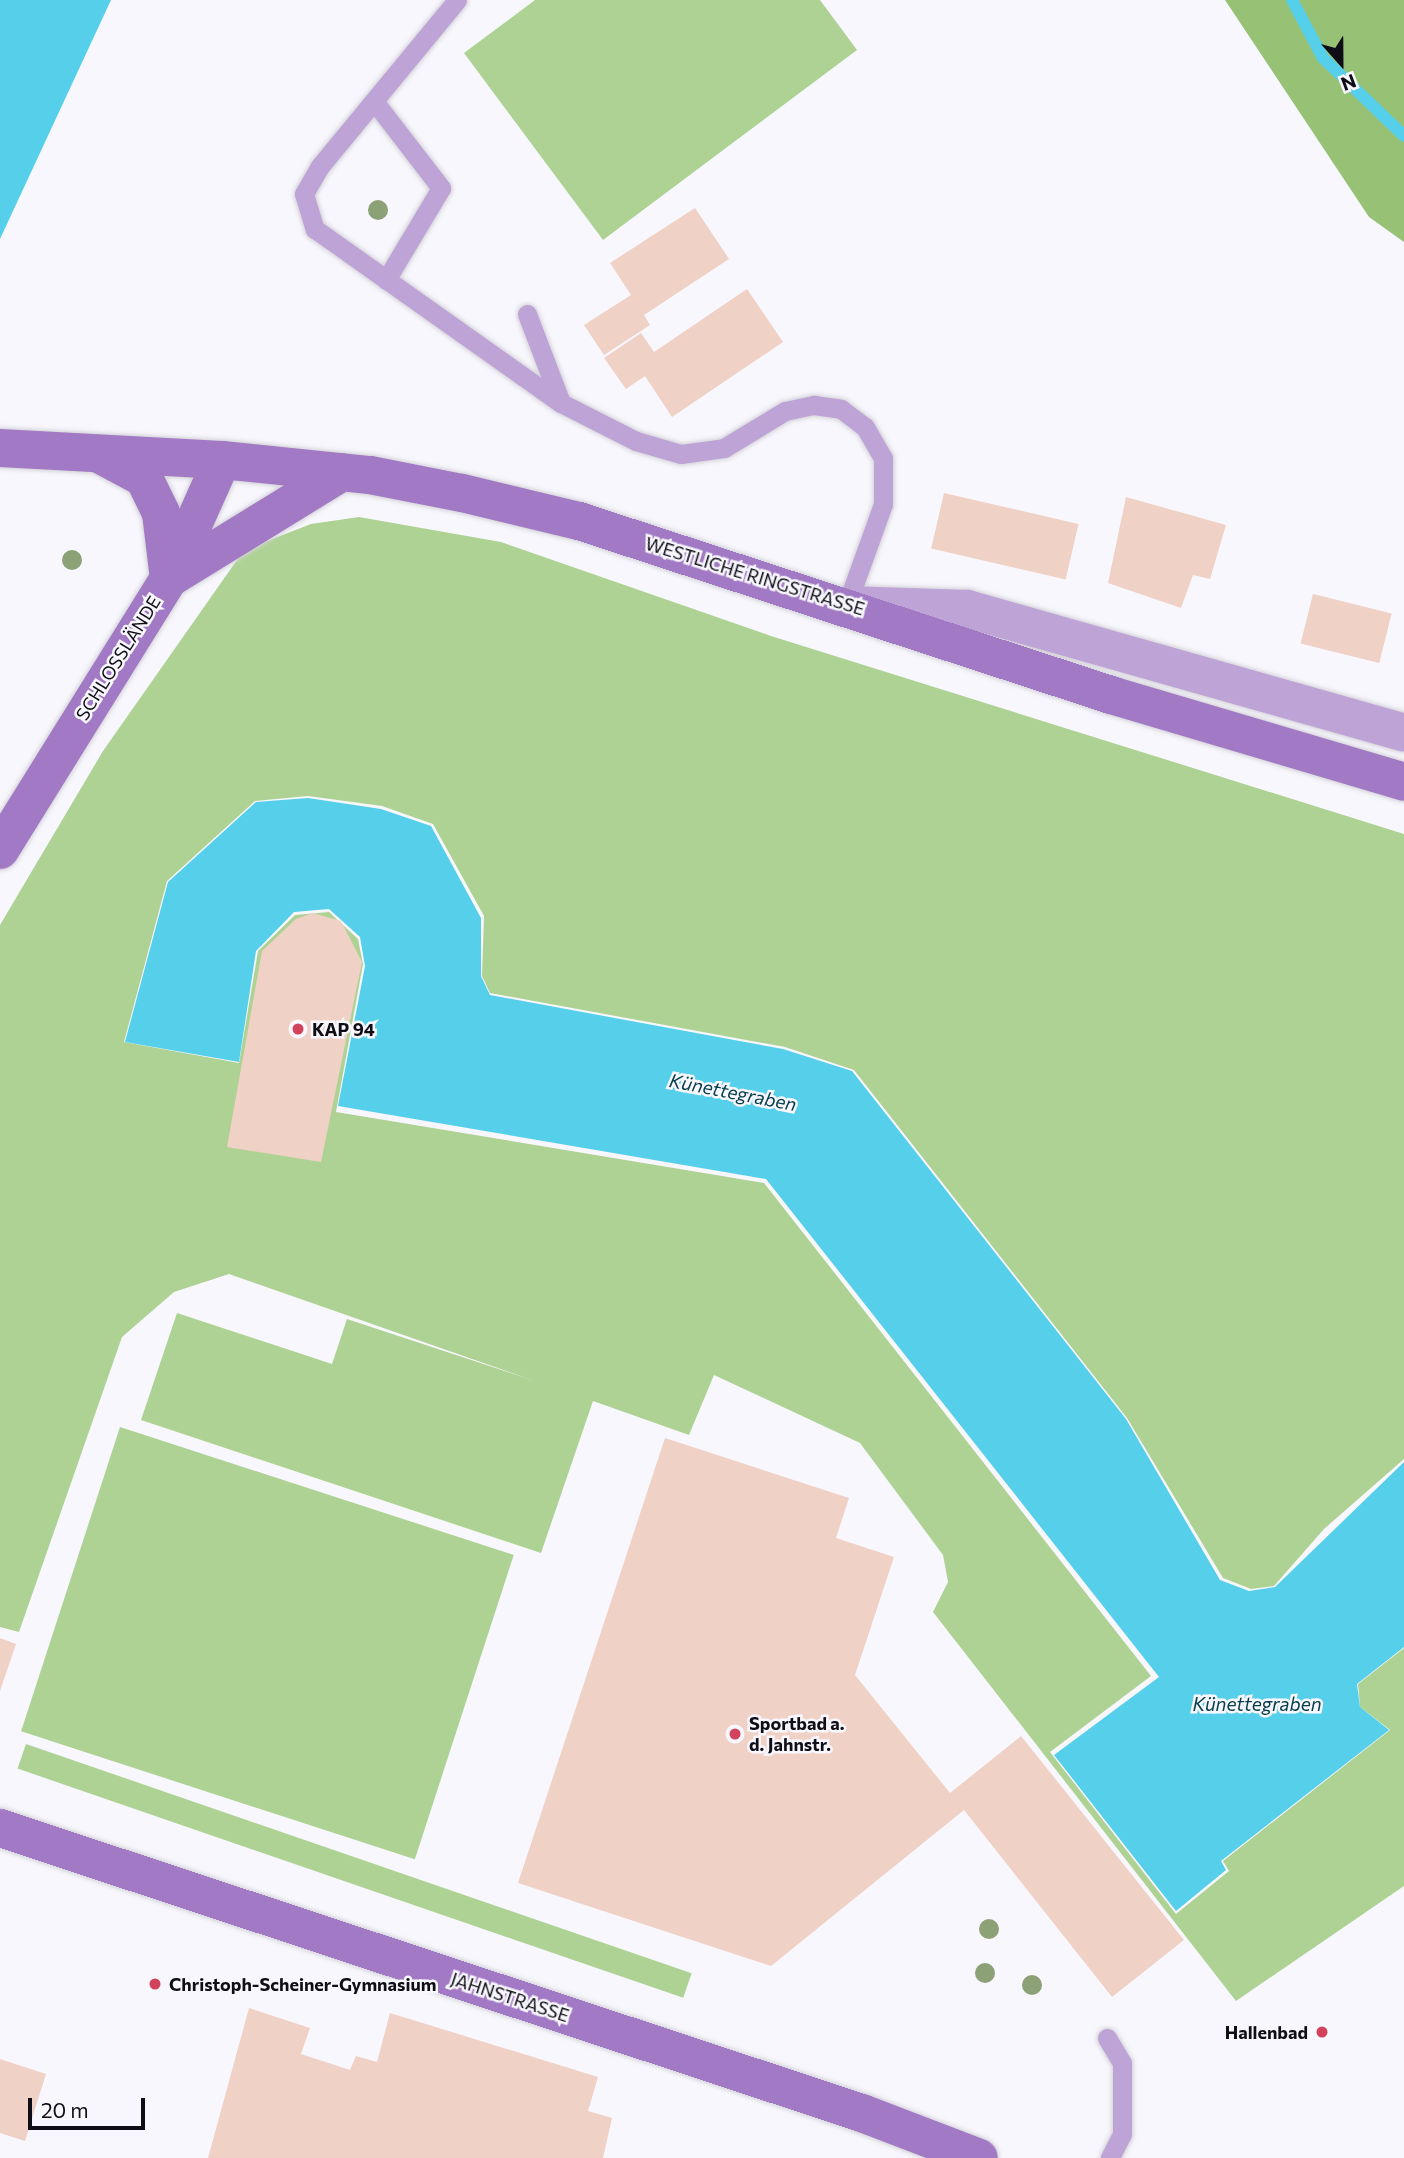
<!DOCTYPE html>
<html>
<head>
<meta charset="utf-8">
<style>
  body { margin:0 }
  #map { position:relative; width:1404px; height:2158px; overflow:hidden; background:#f8f7fd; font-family:Commissioner,sans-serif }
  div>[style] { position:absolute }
  .green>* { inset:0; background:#aed294; transform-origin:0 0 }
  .forest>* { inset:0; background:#97c276 }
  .water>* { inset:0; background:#56cfeb }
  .stream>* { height:12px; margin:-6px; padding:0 6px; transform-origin:6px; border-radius:6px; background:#56cfeb }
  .building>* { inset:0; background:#f0d1c5; transform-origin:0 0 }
  .roads { filter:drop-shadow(0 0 2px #d3d2d8) drop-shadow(0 0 2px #d3d2d8) }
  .lane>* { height:19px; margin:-9.5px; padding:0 9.5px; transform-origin:9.5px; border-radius:9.5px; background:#bea3d7 }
  .street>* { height:38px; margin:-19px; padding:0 19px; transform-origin:19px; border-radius:19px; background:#bea3d7 }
  .secondary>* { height:38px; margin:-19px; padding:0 19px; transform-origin:19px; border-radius:19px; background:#a179c4 }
  .trees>* { width:20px; height:20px; margin:-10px; border-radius:50%; background:#8da176 }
  .dots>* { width:19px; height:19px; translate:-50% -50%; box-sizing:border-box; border:4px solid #f8f7fd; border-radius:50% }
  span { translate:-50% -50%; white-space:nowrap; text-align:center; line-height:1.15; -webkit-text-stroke:5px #f8f7fd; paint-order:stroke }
  .street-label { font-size:18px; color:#0f0d16 }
  .poi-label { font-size:18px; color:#0f0d16; font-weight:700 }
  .left { translate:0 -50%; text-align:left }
  .right { translate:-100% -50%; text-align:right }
  .water-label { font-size:19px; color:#07404c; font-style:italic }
  .north { position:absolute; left:1306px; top:28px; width:70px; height:70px; -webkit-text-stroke:5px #f8f7fd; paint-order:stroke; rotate:159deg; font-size:19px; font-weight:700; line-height:28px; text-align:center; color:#0f0d16 }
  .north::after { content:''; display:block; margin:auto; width:24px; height:32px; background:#0f0d16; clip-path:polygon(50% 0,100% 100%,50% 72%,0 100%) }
  .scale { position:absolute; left:28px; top:2098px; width:117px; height:32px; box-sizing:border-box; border:4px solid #0f0d16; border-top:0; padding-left:9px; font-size:21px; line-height:24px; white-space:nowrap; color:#0f0d16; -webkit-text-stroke:5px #f8f7fd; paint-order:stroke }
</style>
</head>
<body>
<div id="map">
  <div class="green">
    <i style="clip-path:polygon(535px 0,820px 0,857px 50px,603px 240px,464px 53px)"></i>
    <i style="clip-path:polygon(359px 517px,501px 542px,771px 636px,1404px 834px,1404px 1459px,1324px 1529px,1274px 1586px,1251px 1589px,1223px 1578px,1127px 1418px,854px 1070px,785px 1047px,490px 993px,482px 976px,484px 916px,433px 824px,382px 806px,308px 796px,255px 801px,167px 881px,124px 1042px,239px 1063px,258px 951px,295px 915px,329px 912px,358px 939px,363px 964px,336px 1112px,764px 1183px,1151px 1676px,1050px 1752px,1176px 1914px,1229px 1871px,1223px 1861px,1390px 1730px,1360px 1707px,1358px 1684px,1404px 1648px,1404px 1886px,1236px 2001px,933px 1612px,948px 1582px,943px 1555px,860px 1443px,714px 1375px,689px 1435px,593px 1401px,541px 1553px,141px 1420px,177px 1313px,332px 1364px,347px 1319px,535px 1381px,229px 1274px,174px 1292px,122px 1337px,19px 1632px,0 1627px,0 925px,103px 751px,244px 550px,311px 524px)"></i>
    <i style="left:120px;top:1427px;width:414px;height:320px;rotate:18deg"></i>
    <i style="left:26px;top:1744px;width:704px;height:26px;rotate:19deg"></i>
  </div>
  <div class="forest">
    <i style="clip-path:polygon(1225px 0,1404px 0,1404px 242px,1369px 217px)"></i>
  </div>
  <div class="water">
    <i style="clip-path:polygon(0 0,111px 0,0 239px)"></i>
    <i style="clip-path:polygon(308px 798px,381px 809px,431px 826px,481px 918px,481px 976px,490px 995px,783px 1049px,852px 1071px,1126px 1419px,1220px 1580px,1249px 1591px,1275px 1587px,1404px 1462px,1404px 1647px,1357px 1684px,1360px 1707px,1389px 1730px,1221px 1861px,1226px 1870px,1176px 1911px,1054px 1755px,1159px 1677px,766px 1179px,338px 1106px,365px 966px,360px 937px,329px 909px,294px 912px,256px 951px,239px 1062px,125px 1042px,168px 882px,256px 802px)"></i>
  </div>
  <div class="stream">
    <i style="left:1292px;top:0;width:66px;rotate:61.9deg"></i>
    <i style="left:1323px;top:58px;width:112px;rotate:43.9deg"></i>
  </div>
  <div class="building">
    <i style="clip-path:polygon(695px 208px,729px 259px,644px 315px,650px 325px,604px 355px,584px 325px,631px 295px,610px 263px)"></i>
    <i style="clip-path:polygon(747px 289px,783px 342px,672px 417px,645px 376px,626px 389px,604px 358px,641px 333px,654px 352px)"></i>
    <i style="left:944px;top:493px;width:138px;height:57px;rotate:13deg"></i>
    <i style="clip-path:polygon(1126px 497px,1226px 525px,1210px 579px,1193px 575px,1181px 608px,1108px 583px)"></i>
    <i style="left:1313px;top:594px;width:81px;height:51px;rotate:14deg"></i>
    <i style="clip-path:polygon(313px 913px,341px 921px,362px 962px,321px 1162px,227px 1147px,262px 951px,296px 919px)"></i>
    <i style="clip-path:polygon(665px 1438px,849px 1498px,836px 1538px,894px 1557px,855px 1675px,950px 1793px,1021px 1736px,1184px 1940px,1112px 1997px,964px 1810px,771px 1966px,518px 1883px)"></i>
    <i style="clip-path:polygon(0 1638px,16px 1644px,0 1691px)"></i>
    <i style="clip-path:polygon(249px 2008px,310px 2028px,301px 2054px,350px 2070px,356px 2056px,377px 2062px,390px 2013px,598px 2077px,588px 2111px,612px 2118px,603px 2158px,208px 2158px)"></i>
    <i style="clip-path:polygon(0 2059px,46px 2074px,25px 2141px,0 2133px)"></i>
  </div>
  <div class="roads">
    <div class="lane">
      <i style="left:457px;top:0;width:215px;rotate:129.5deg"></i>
      <i style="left:320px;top:166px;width:32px;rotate:120deg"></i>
      <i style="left:304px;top:194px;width:37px;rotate:73deg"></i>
      <i style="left:315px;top:229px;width:301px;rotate:35.3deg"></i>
      <i style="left:374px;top:101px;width:110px;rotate:52.4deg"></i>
      <i style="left:441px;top:188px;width:107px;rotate:120.9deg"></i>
      <i style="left:527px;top:314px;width:95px;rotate:69.1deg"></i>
      <i style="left:561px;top:403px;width:84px;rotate:26.9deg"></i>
      <i style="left:636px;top:441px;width:47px;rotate:16.1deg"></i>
      <i style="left:681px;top:454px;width:43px;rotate:-7.9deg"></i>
      <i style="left:724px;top:448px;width:71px;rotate:-31.2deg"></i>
      <i style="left:785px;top:411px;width:30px;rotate:-12deg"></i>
      <i style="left:814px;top:405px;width:27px;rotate:8deg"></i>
      <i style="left:841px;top:409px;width:30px;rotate:37deg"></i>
      <i style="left:865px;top:427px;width:36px;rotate:60deg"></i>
      <i style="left:883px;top:458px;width:46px;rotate:90deg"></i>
      <i style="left:883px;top:504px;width:106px;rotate:109.8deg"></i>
      <i style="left:1107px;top:2038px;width:29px;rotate:59deg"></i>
      <i style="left:1122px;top:2063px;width:71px;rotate:90deg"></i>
      <i style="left:1122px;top:2134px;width:27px;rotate:117deg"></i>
    </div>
    <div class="street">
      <i style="left:849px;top:605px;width:118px;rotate:1.9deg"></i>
      <i style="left:967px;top:609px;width:454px;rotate:15.8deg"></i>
    </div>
    <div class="secondary">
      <i style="left:0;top:448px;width:222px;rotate:3.1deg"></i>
      <i style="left:222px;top:460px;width:149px;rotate:5.8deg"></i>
      <i style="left:370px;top:475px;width:94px;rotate:11.1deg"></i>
      <i style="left:462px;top:493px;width:120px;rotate:13.5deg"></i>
      <i style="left:579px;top:521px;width:560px;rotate:18.11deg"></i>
      <i style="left:1111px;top:695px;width:306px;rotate:16.5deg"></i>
      <i style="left:99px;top:454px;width:51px;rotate:28.1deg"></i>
      <i style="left:144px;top:478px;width:39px;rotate:64deg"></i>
      <i style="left:161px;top:513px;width:66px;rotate:83.1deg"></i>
      <i style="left:173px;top:576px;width:198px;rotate:-31.6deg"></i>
      <i style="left:0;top:850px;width:319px;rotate:-58.1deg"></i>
      <i style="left:169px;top:579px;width:130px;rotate:-66deg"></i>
      <i style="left:0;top:1828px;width:908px;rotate:18.3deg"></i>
      <i style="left:862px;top:2113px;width:125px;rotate:21deg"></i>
    </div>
  </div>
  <div class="trees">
    <i style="left:378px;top:210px"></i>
    <i style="left:72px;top:560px"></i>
    <i style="left:989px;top:1929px"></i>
    <i style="left:985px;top:1973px"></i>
    <i style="left:1032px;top:1985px"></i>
  </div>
  <div class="dots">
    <i style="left:298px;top:1029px;background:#d2425a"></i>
    <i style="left:735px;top:1734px;background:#d2425a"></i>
    <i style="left:155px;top:1984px;background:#d2425a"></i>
    <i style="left:1322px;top:2032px;background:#d2425a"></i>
  </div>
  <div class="street-label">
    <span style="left:755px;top:576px;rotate:17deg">WESTLICHE RINGSTRASSE</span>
    <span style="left:118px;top:658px;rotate:-58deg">SCHLOSSLÄNDE</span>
    <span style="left:510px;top:1997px;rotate:18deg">JAHNSTRASSE</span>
  </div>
  <div class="poi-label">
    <span class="left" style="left:312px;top:1029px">KAP 94</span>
    <span class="left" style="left:749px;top:1734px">Sportbad a.<br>d. Jahnstr.</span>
    <span class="left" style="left:169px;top:1984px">Christoph-Scheiner-Gymnasium</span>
    <span class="right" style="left:1308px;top:2032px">Hallenbad</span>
  </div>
  <div class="water-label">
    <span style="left:733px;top:1092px;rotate:11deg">Künettegraben</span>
    <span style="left:1257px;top:1704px">Künettegraben</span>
  </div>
  <div class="north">N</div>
  <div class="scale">20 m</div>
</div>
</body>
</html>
